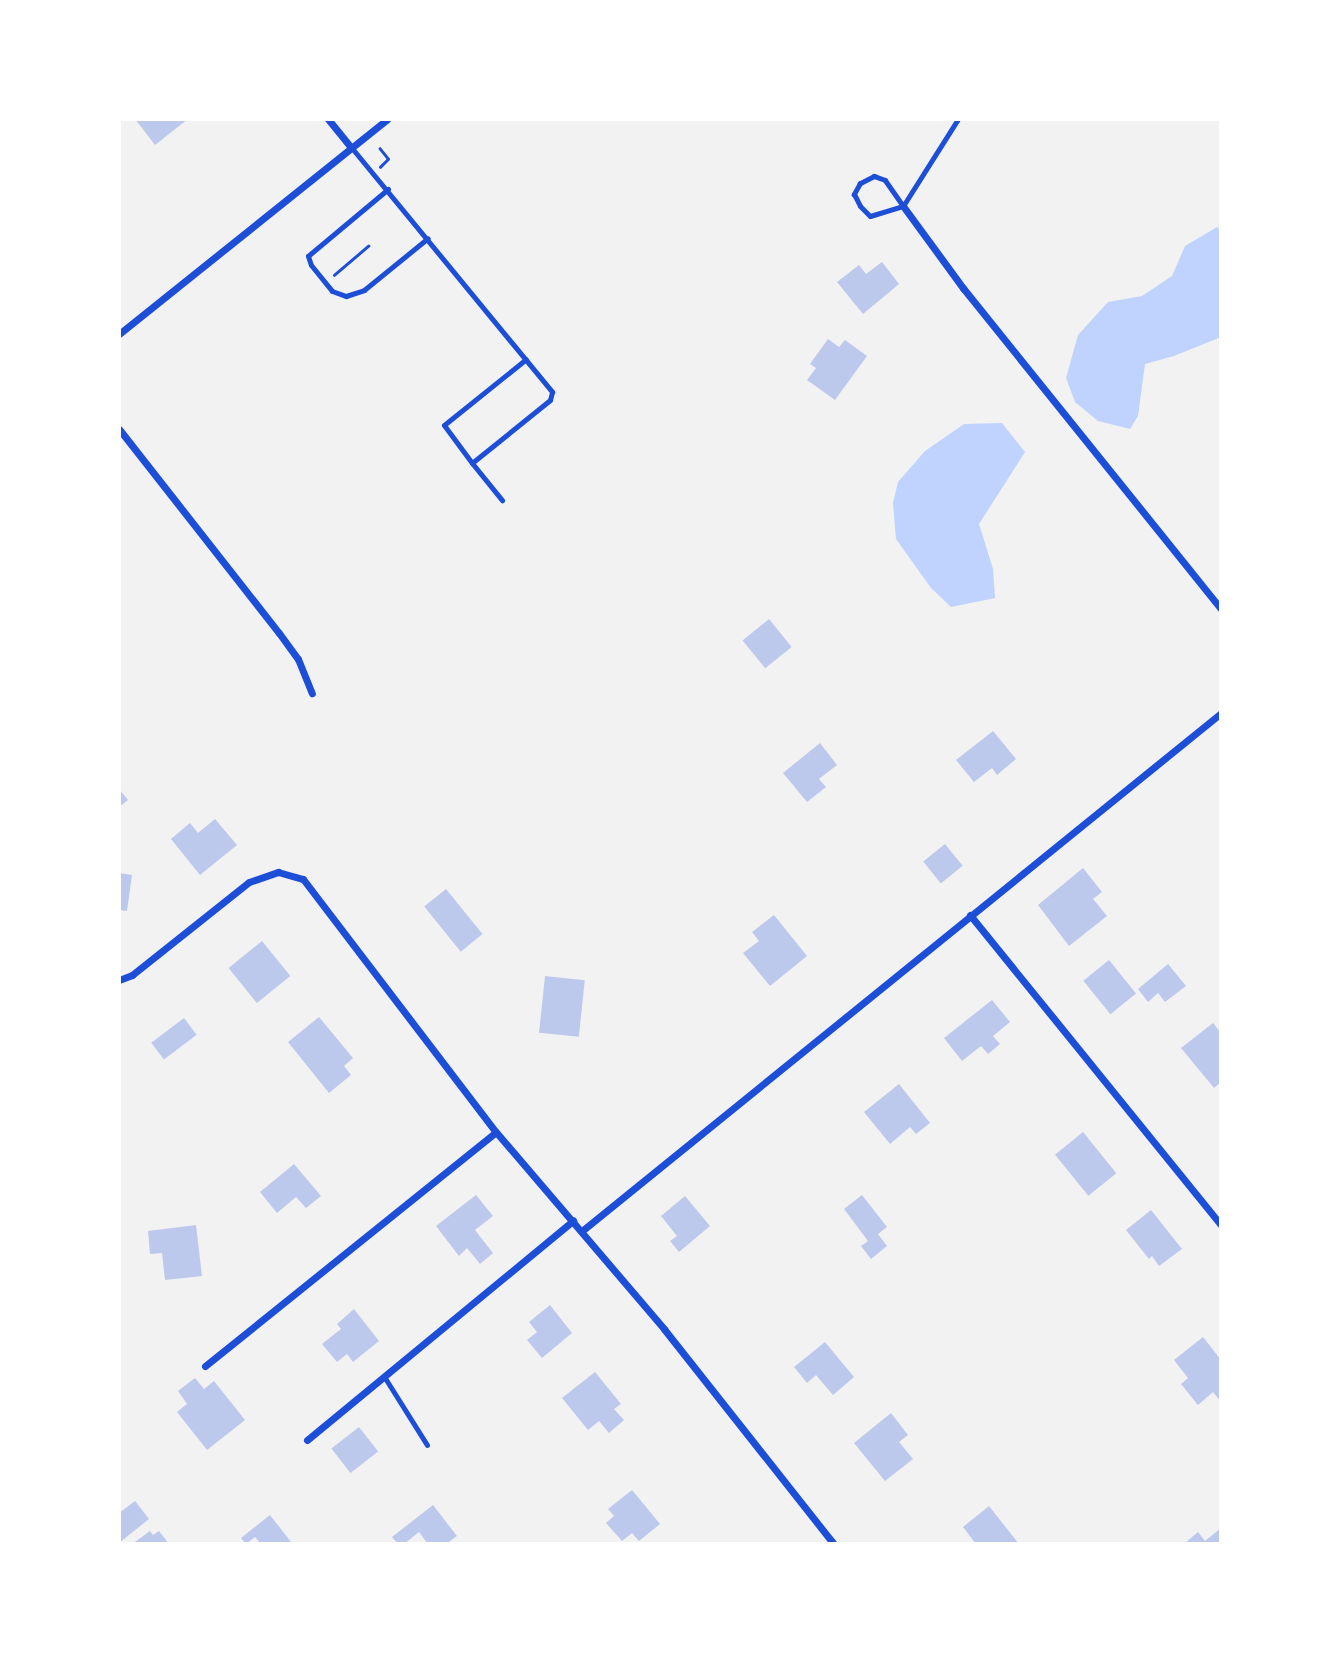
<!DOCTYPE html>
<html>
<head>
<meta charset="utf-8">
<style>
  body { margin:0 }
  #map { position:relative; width:1340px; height:1663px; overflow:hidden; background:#f2f2f2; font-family:"Work Sans",sans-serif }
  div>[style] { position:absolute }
  .water>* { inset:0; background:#bfd3fe }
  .building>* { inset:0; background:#bdc9ec; transform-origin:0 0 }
  .path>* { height:2.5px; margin:-1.25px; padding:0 1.25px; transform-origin:1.25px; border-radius:1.25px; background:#1d4ed8 }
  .service>* { height:5px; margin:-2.5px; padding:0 2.5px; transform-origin:2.5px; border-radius:2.5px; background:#1d4ed8 }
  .minor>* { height:7px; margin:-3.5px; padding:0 3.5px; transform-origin:3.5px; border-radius:3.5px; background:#1d4ed8 }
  span { translate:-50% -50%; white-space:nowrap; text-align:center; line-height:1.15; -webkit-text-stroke:7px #fff; paint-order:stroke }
  .frame { position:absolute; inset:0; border:121px solid #fff; pointer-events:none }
</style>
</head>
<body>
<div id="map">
  <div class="water">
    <i style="clip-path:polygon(1217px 227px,1221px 231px,1221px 337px,1174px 356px,1145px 364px,1138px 416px,1130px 429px,1098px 421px,1075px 402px,1066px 378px,1078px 335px,1108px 302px,1142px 296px,1172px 276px,1185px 246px)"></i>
    <i style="clip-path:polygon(1002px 423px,1025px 452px,979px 524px,993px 569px,995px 598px,951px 607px,931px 588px,896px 539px,893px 503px,898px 482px,925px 451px,964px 424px)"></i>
  </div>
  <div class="building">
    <i style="clip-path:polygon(135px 119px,188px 119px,155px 145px)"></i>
    <i style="clip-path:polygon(882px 262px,899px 284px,863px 314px,837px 282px,859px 265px,866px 274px)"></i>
    <i style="clip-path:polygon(828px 339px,839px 347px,845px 340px,867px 356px,835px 400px,807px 380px,816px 368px,810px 364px)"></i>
    <i style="left:769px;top:619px;width:36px;height:34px;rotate:51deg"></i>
    <i style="clip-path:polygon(993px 731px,1016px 759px,997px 775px,992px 768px,974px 782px,956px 760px)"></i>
    <i style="clip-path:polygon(820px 743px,837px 765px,819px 779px,826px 787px,807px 802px,783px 773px)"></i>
    <i style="clip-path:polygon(119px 789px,128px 800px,119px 807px)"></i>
    <i style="clip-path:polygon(215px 819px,237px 845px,200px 875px,171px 839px,190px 823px,198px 833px)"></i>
    <i style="left:945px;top:844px;width:28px;height:28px;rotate:51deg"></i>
    <i style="clip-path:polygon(1083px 868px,1102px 892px,1093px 899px,1107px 916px,1069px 946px,1038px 905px)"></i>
    <i style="clip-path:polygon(119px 873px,132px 875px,127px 911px,119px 910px)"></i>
    <i style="left:446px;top:889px;width:58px;height:28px;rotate:51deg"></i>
    <i style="clip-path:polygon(774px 915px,807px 956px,770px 986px,743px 953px,759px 941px,752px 932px)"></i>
    <i style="left:262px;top:941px;width:45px;height:43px;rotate:51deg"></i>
    <i style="left:1109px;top:960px;width:43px;height:33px;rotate:51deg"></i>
    <i style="clip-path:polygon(1168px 964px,1186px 986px,1165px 1002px,1158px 993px,1148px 1002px,1138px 989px)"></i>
    <i style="left:545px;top:976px;width:40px;height:57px;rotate:6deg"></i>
    <i style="clip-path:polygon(992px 1000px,1010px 1022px,993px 1036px,1000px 1044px,988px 1054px,981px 1046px,962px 1061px,944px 1038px)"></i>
    <i style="clip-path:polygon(319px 1017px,353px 1058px,344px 1066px,351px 1075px,329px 1093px,288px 1042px)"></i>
    <i style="left:184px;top:1018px;width:21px;height:41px;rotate:53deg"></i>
    <i style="clip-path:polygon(1213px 1023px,1221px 1033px,1221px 1082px,1214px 1088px,1181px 1048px)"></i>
    <i style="clip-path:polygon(899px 1084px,930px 1123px,916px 1134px,910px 1127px,890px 1144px,864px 1112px)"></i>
    <i style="left:1083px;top:1132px;width:53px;height:36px;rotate:51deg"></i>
    <i style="clip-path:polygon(294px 1164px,321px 1196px,306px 1208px,296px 1197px,277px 1213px,260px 1192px)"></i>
    <i style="clip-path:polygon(476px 1195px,493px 1216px,475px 1230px,493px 1253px,480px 1264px,467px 1248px,459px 1256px,436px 1226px)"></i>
    <i style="clip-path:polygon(862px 1195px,887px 1227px,878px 1234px,887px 1246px,871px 1259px,861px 1246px,868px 1241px,844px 1209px)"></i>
    <i style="clip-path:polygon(685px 1196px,710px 1226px,679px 1252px,670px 1241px,677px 1236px,661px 1216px)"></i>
    <i style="clip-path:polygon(1151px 1210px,1182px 1249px,1159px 1266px,1152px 1256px,1149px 1259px,1126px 1230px)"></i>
    <i style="clip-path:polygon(196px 1225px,202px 1276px,165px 1280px,162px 1253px,150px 1254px,148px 1231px)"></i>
    <i style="clip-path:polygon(550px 1305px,572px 1333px,542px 1358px,527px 1340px,537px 1332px,529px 1322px)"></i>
    <i style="clip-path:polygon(354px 1309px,379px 1341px,353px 1362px,347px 1354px,337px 1362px,322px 1344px,341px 1329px,337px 1324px)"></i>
    <i style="clip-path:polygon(1203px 1337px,1221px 1360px,1221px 1402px,1213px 1392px,1198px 1405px,1181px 1384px,1188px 1378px,1174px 1360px)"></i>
    <i style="clip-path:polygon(825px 1342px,854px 1377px,833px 1395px,816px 1375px,807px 1383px,794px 1367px)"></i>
    <i style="clip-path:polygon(595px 1372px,621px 1404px,614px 1409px,624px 1420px,609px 1433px,599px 1421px,588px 1430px,562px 1398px)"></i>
    <i style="clip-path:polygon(195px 1378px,204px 1389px,214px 1381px,245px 1420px,207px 1450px,177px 1412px,187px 1404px,178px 1391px)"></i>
    <i style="clip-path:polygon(891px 1413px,908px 1435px,899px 1442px,913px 1459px,885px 1481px,854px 1443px)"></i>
    <i style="left:359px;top:1427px;width:31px;height:35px;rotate:52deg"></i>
    <i style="clip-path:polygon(632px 1490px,660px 1524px,639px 1541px,632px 1533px,622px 1541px,606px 1523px,614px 1516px,608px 1509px)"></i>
    <i style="clip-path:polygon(135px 1501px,149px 1519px,119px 1543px,119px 1513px)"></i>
    <i style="clip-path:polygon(433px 1505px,457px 1536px,446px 1544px,428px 1544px,419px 1532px,404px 1544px,398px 1544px,392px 1537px)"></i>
    <i style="clip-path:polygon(989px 1506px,1019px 1544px,976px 1544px,963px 1527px)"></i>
    <i style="clip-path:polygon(270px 1515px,291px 1542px,261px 1544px,255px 1537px,246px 1544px,241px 1538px)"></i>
    <i style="clip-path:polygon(1221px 1528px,1221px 1544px,1186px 1542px,1198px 1532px,1205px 1541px)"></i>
    <i style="clip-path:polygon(150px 1531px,153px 1535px,159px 1531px,169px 1544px,132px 1544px)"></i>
  </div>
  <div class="path">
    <i style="left:380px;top:167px;width:11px;rotate:-45deg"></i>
    <i style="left:388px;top:159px;width:13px;rotate:-129deg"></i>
    <i style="left:334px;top:275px;width:45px;rotate:-40.5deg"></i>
  </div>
  <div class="service">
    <i style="left:351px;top:147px;width:317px;rotate:50.6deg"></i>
    <i style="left:552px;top:392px;width:8px;rotate:104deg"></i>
    <i style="left:550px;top:400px;width:100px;rotate:141.1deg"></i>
    <i style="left:472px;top:463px;width:48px;rotate:51deg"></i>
    <i style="left:388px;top:189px;width:104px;rotate:140.1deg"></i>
    <i style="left:308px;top:256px;width:9px;rotate:72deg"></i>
    <i style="left:311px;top:265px;width:33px;rotate:51deg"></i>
    <i style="left:332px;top:291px;width:15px;rotate:20deg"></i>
    <i style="left:346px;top:296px;width:19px;rotate:-18deg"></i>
    <i style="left:364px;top:290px;width:82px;rotate:-39.1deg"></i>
    <i style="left:903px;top:206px;width:32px;rotate:-125deg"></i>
    <i style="left:885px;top:180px;width:12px;rotate:-160deg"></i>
    <i style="left:874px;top:176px;width:16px;rotate:153deg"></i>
    <i style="left:860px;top:183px;width:13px;rotate:119deg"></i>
    <i style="left:854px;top:194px;width:13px;rotate:63deg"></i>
    <i style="left:860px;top:206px;width:14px;rotate:45deg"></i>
    <i style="left:870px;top:216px;width:34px;rotate:-17deg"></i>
    <i style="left:903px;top:206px;width:103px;rotate:-57.7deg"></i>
    <i style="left:472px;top:463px;width:47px;rotate:-126.4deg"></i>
    <i style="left:444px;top:425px;width:105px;rotate:-38.8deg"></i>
    <i style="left:385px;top:1378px;width:79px;rotate:57.9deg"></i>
  </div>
  <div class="minor">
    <i style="left:328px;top:119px;width:36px;rotate:51deg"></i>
    <i style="left:903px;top:206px;width:102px;rotate:53.8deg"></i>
    <i style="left:963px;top:288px;width:412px;rotate:51.2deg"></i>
    <i style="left:119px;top:334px;width:344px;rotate:-38.7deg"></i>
    <i style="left:119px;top:429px;width:259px;rotate:51.9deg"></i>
    <i style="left:279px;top:633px;width:32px;rotate:54deg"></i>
    <i style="left:298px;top:659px;width:37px;rotate:68deg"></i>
    <i style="left:970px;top:915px;width:399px;rotate:51deg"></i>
    <i style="left:119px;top:980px;width:14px;rotate:-21deg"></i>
    <i style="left:132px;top:975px;width:149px;rotate:-38.5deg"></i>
    <i style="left:249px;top:882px;width:31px;rotate:-19deg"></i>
    <i style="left:278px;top:872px;width:26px;rotate:16deg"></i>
    <i style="left:303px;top:879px;width:318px;rotate:52.7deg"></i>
    <i style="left:496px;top:1132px;width:259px;rotate:49.5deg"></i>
    <i style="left:664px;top:1329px;width:274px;rotate:51.7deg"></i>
    <i style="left:583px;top:1230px;width:821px;rotate:-39.02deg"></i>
    <i style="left:205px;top:1366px;width:373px;rotate:-38.8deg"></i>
    <i style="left:307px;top:1440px;width:345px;rotate:-39.5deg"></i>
  </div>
  <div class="frame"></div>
</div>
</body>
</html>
